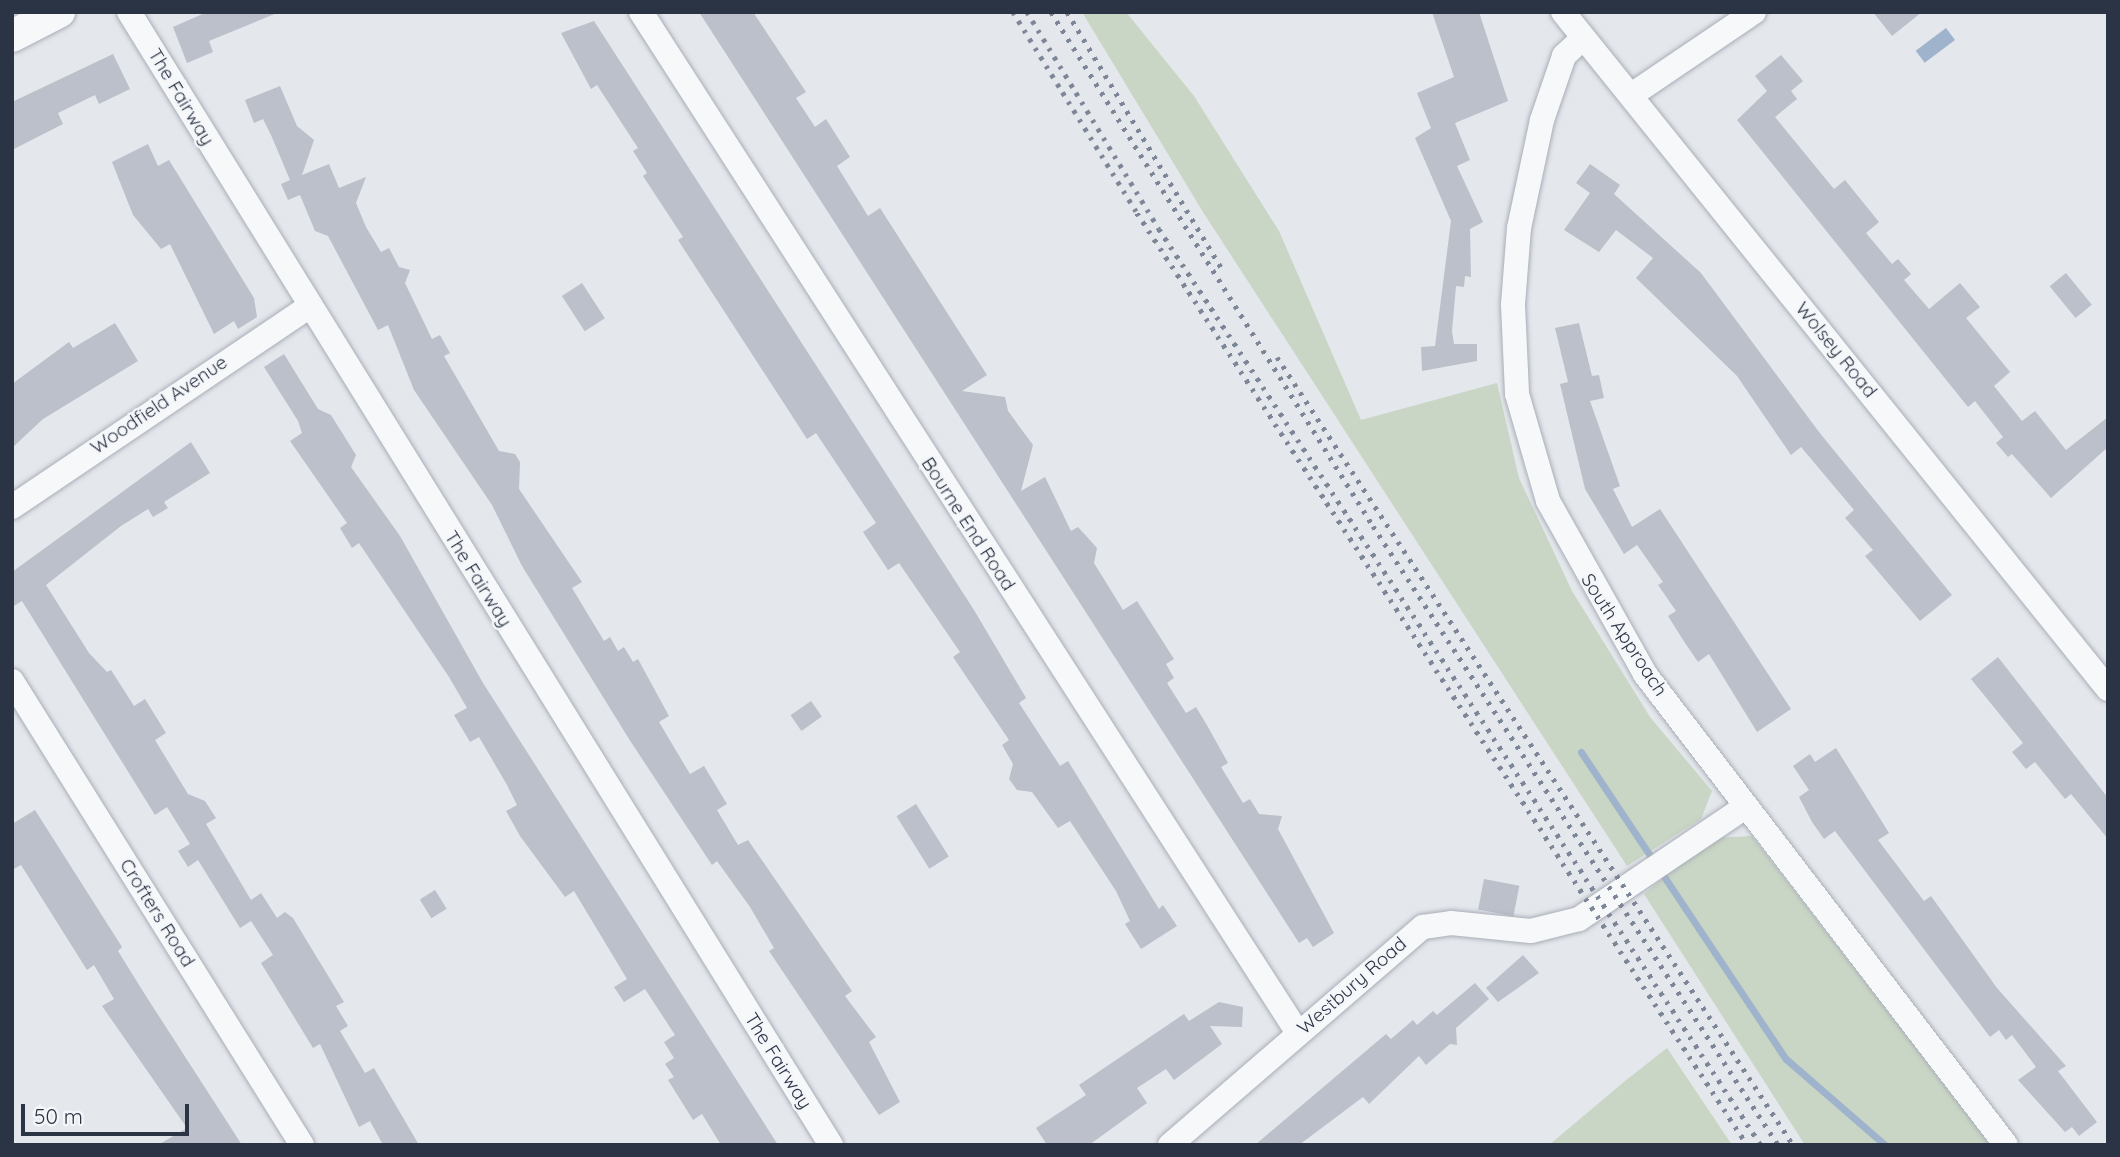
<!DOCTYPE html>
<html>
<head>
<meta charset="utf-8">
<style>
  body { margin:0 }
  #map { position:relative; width:2120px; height:1157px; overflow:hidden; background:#e4e7ec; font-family:Quicksand,sans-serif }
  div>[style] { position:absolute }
  .green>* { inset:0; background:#c9d6c5 }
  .water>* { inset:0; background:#9fb4cc; transform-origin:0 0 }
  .stream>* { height:7px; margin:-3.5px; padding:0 3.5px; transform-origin:3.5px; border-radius:3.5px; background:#9fb4cc }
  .building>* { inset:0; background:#bbc0ca; transform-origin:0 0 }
  .roads { filter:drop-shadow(0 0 2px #a9aeb7) drop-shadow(0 0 2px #a9aeb7) }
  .minor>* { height:24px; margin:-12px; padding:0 12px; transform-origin:12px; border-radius:12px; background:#f7f8fa }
  .tertiary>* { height:32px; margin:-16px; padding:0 16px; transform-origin:16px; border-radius:16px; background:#f7f8fa }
  .rail>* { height:5px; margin-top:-2.5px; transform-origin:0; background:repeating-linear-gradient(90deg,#7d8696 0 3.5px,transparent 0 10.5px) }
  span { translate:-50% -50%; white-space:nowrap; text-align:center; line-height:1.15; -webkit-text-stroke:5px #f4f6f9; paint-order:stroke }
  .street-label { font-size:19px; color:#2b3445 }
  .frame { position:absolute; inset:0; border:14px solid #2b3445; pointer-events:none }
  .scale { position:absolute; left:21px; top:1104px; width:168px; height:32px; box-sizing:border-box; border:4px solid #2b3445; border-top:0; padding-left:9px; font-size:21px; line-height:24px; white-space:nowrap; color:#2b3445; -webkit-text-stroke:5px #f4f6f9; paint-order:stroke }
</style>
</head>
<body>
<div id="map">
  <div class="green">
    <i style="clip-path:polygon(1082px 12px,1126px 12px,1194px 96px,1279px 231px,1361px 420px,1497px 383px,1519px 478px,1572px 591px,1650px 717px,1712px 791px,1701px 819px,1627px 866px,1203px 212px)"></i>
    <i style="clip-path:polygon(1752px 836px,1991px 1145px,1805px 1145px,1644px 894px,1712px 838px)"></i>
    <i style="clip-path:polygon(1667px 1048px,1732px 1145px,1549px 1145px,1625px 1081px)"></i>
  </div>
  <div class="water">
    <i style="left:1946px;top:28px;width:15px;height:38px;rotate:53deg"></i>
  </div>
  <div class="stream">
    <i style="left:1581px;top:752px;width:369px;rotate:56.3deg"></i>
    <i style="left:1786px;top:1059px;width:131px;rotate:41deg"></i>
  </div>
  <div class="building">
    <i style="clip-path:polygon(207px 12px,277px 12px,277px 13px,209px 41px,213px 52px,187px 63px,173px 27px)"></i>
    <i style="clip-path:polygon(699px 12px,753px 12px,806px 92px,796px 98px,815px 127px,826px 119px,850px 157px,837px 166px,868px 216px,880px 208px,987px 375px,962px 391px,1005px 397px,1008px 411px,1033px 445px,1021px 491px,1045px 477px,1071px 531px,1078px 527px,1097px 548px,1094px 563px,1123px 610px,1137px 601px,1174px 659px,1166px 664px,1174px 678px,1167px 683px,1186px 713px,1196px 707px,1208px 727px,1228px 763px,1221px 767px,1243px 803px,1250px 799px,1259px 814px,1282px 816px,1278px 829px,1334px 933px,1313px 947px,1307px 938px,1299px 943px)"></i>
    <i style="clip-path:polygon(1432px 12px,1479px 12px,1508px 101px,1455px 123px,1470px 160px,1457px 166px,1483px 222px,1470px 229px,1471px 277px,1465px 276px,1464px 287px,1456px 286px,1452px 331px,1454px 344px,1477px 344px,1477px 361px,1422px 371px,1421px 347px,1435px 346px,1451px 221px,1415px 138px,1431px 128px,1417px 93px,1454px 77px)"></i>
    <i style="clip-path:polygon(1873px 12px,1922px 12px,1892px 36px)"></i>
    <i style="clip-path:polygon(594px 21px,974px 610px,1026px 698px,1019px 703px,1060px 766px,1068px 761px,1159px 909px,1163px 905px,1177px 926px,1141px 949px,1125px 924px,1130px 921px,1116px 891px,1070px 821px,1058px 828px,1032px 792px,1017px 790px,1009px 779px,1013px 764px,1002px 745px,1009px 740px,953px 657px,960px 652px,899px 563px,888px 570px,863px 532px,876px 523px,816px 433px,807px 439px,678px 240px,683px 237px,643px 176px,647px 173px,633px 151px,638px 148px,597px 85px,591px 89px,561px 33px)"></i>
    <i style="clip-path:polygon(113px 54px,130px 89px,99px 104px,95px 95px,58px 113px,63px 124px,12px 150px,12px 102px)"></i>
    <i style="clip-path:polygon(1781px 55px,1803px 81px,1791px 91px,1797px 99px,1775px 117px,1834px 189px,1845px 180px,1879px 222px,1866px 233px,1892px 264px,1898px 259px,1911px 274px,1904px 280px,1929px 309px,1960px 283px,1980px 307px,1966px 318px,2010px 372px,1994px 386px,2022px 421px,2035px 411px,2066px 450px,2108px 417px,2108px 447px,2051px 498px,2012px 454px,2008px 457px,1996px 443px,2003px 437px,1975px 401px,1968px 407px,1737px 120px,1767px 91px,1755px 76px)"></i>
    <i style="clip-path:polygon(280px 86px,297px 126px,314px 140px,302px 175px,329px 164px,339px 188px,366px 177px,356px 203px,366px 227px,381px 252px,389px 248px,399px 267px,410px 270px,405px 283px,432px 339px,440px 335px,450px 353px,444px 356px,499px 451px,515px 454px,520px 462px,519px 489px,582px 582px,572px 588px,604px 641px,610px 637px,618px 651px,624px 647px,633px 662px,638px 659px,669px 716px,659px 722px,690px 774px,704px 766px,727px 804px,717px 810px,738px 845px,748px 840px,852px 991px,845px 996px,876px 1037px,869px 1042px,900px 1102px,879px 1115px,769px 951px,774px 948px,750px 907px,717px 861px,712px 865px,629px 739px,522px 566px,492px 505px,414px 390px,388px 325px,378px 330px,328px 236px,315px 231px,300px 195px,288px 200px,281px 184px,290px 180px,271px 135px,263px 119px,254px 123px,245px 100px)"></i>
    <i style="clip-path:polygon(148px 144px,158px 166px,169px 160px,254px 298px,257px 317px,238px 329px,234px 321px,214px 334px,170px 244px,161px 249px,133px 215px,112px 162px)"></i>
    <i style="clip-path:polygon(1590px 164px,1620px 185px,1614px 194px,1701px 273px,1819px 432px,1952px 595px,1920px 621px,1865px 556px,1873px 550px,1845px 518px,1854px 510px,1801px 447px,1791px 455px,1737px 376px,1636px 278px,1653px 258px,1616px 230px,1599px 252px,1564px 230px,1590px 193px,1576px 183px)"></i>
    <i style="left:2066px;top:273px;width:41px;height:21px;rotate:51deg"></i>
    <i style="left:582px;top:283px;width:42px;height:24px;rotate:57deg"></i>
    <i style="clip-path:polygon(115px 323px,138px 361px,43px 419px,12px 448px,12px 384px,69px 342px,73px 348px)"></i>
    <i style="clip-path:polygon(1579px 323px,1592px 376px,1599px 375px,1604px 398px,1590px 401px,1620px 486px,1613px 489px,1632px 527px,1660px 509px,1791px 709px,1757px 732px,1709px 654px,1698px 662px,1685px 643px,1668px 616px,1676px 611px,1658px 585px,1663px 582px,1637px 545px,1624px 554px,1585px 489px,1560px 384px,1568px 382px,1555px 328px)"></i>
    <i style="clip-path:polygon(284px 354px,318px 409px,331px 415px,356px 455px,351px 467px,400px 536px,483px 683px,778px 1145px,721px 1145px,702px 1114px,693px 1120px,668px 1080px,674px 1077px,665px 1064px,674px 1058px,664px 1042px,675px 1035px,645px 989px,624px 1002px,614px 987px,627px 979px,574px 891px,565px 897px,520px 836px,506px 811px,517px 805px,507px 785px,479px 737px,470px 742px,454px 715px,467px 708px,449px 677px,359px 543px,352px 548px,340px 528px,347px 523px,290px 441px,302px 433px,298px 421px,264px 367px)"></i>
    <i style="clip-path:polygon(191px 442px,210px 473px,164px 502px,168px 508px,153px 517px,148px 509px,121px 526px,46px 585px,89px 653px,107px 672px,111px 670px,134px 706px,145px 699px,166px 733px,155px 740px,188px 794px,205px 801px,216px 818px,206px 824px,251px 900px,261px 893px,277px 918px,285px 912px,293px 918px,344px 1002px,336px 1006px,348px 1026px,340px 1031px,365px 1073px,374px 1068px,419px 1145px,383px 1145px,370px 1121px,359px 1127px,320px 1044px,313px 1048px,261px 963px,273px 955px,251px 921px,240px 928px,198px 860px,188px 867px,178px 851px,190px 844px,167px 807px,155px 815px,22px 601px,12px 607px,12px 572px)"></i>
    <i style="clip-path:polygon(1998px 657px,2108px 798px,2108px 839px,2071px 794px,2065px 799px,2035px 762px,2026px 769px,2012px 752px,2023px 743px,1971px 679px)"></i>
    <i style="left:811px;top:701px;width:19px;height:25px;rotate:55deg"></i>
    <i style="clip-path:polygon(1836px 748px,1889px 833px,1878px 840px,1924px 901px,1931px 896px,1997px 988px,2066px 1066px,2058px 1071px,2097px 1122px,2079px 1136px,2072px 1127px,2065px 1132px,2018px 1080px,2036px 1067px,2012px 1035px,2006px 1040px,1999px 1030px,1990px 1037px,1835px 831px,1824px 839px,1812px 822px,1799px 797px,1809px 790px,1793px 766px,1810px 754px,1815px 762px)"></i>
    <i style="left:916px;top:804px;width:62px;height:23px;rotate:58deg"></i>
    <i style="clip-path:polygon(35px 810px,122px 947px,118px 951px,144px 993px,242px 1145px,158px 1145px,187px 1128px,102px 1006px,114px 999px,94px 965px,87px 970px,21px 865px,12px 870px,12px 824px)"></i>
    <i style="left:1484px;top:879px;width:36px;height:31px;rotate:11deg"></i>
    <i style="left:435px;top:890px;width:22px;height:18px;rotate:58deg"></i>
    <i style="clip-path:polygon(1523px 955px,1539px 973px,1498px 1002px,1486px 988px)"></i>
    <i style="clip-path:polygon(1475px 983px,1489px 999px,1456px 1028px,1457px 1045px,1450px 1044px,1426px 1065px,1419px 1056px,1369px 1104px,1363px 1097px,1299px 1145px,1255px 1145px,1386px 1034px,1391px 1039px,1413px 1020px,1417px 1025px,1433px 1011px,1437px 1015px)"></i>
    <i style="clip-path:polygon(1219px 1002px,1243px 1007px,1242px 1027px,1210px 1026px,1222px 1044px,1174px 1080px,1166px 1069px,1137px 1088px,1147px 1103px,1089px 1145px,1047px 1145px,1036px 1128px,1086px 1095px,1079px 1085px,1184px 1014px,1189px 1021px)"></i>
  </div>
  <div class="roads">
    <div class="minor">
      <i style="left:129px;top:12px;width:1333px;rotate:58.22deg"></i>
      <i style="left:641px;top:12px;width:1214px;rotate:57.24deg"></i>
      <i style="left:1563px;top:12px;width:869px;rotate:51.17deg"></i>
      <i style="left:1583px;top:38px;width:26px;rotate:137deg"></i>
      <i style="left:1564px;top:56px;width:68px;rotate:109deg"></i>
      <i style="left:1542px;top:120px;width:110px;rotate:102deg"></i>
      <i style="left:1519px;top:228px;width:77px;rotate:94.5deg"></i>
      <i style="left:1513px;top:305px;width:89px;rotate:87.4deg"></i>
      <i style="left:1517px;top:394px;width:111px;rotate:73.8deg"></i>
      <i style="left:1548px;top:501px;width:198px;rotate:60.7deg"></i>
      <i style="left:1645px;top:674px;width:593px;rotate:52.53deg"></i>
      <i style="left:1633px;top:94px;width:146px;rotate:-34.1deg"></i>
      <i style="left:12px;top:507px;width:358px;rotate:-34deg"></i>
      <i style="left:12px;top:681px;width:547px;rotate:57.99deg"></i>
      <i style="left:1170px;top:1145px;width:334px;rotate:-40.8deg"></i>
      <i style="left:1423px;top:927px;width:28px;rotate:-8deg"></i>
      <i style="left:1451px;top:923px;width:80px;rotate:5.7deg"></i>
      <i style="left:1531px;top:931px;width:49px;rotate:-14deg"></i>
      <i style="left:1579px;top:919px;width:200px;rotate:-34deg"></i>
    </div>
    <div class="tertiary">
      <i style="left:12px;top:36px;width:53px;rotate:-27.1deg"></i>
    </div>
  </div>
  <div class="rail">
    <i style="left:1013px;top:12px;width:236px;rotate:58.3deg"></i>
    <i style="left:1137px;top:213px;width:1114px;rotate:56.79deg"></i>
    <i style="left:1027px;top:12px;width:254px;rotate:58.7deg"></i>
    <i style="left:1159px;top:229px;width:1096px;rotate:56.69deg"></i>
    <i style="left:1051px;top:12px;width:607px;rotate:57.93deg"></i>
    <i style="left:1373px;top:526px;width:740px;rotate:56.8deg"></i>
    <i style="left:1067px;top:12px;width:302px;rotate:58.9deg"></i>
    <i style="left:1277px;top:357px;width:942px;rotate:56.78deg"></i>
  </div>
  <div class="street-label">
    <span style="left:181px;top:97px;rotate:59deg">The Fairway</span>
    <span style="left:1836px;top:350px;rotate:51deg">Wolsey Road</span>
    <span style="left:159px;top:405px;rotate:-34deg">Woodfield Avenue</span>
    <span style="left:968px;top:524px;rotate:57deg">Bourne End Road</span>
    <span style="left:478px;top:579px;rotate:58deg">The Fairway</span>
    <span style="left:1624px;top:635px;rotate:57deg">South Approach</span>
    <span style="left:157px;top:913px;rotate:58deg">Crofters Road</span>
    <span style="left:1352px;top:986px;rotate:-41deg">Westbury Road</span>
    <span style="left:778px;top:1061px;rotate:58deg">The Fairway</span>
  </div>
  <div class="frame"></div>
  <div class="scale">50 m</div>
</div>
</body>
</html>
